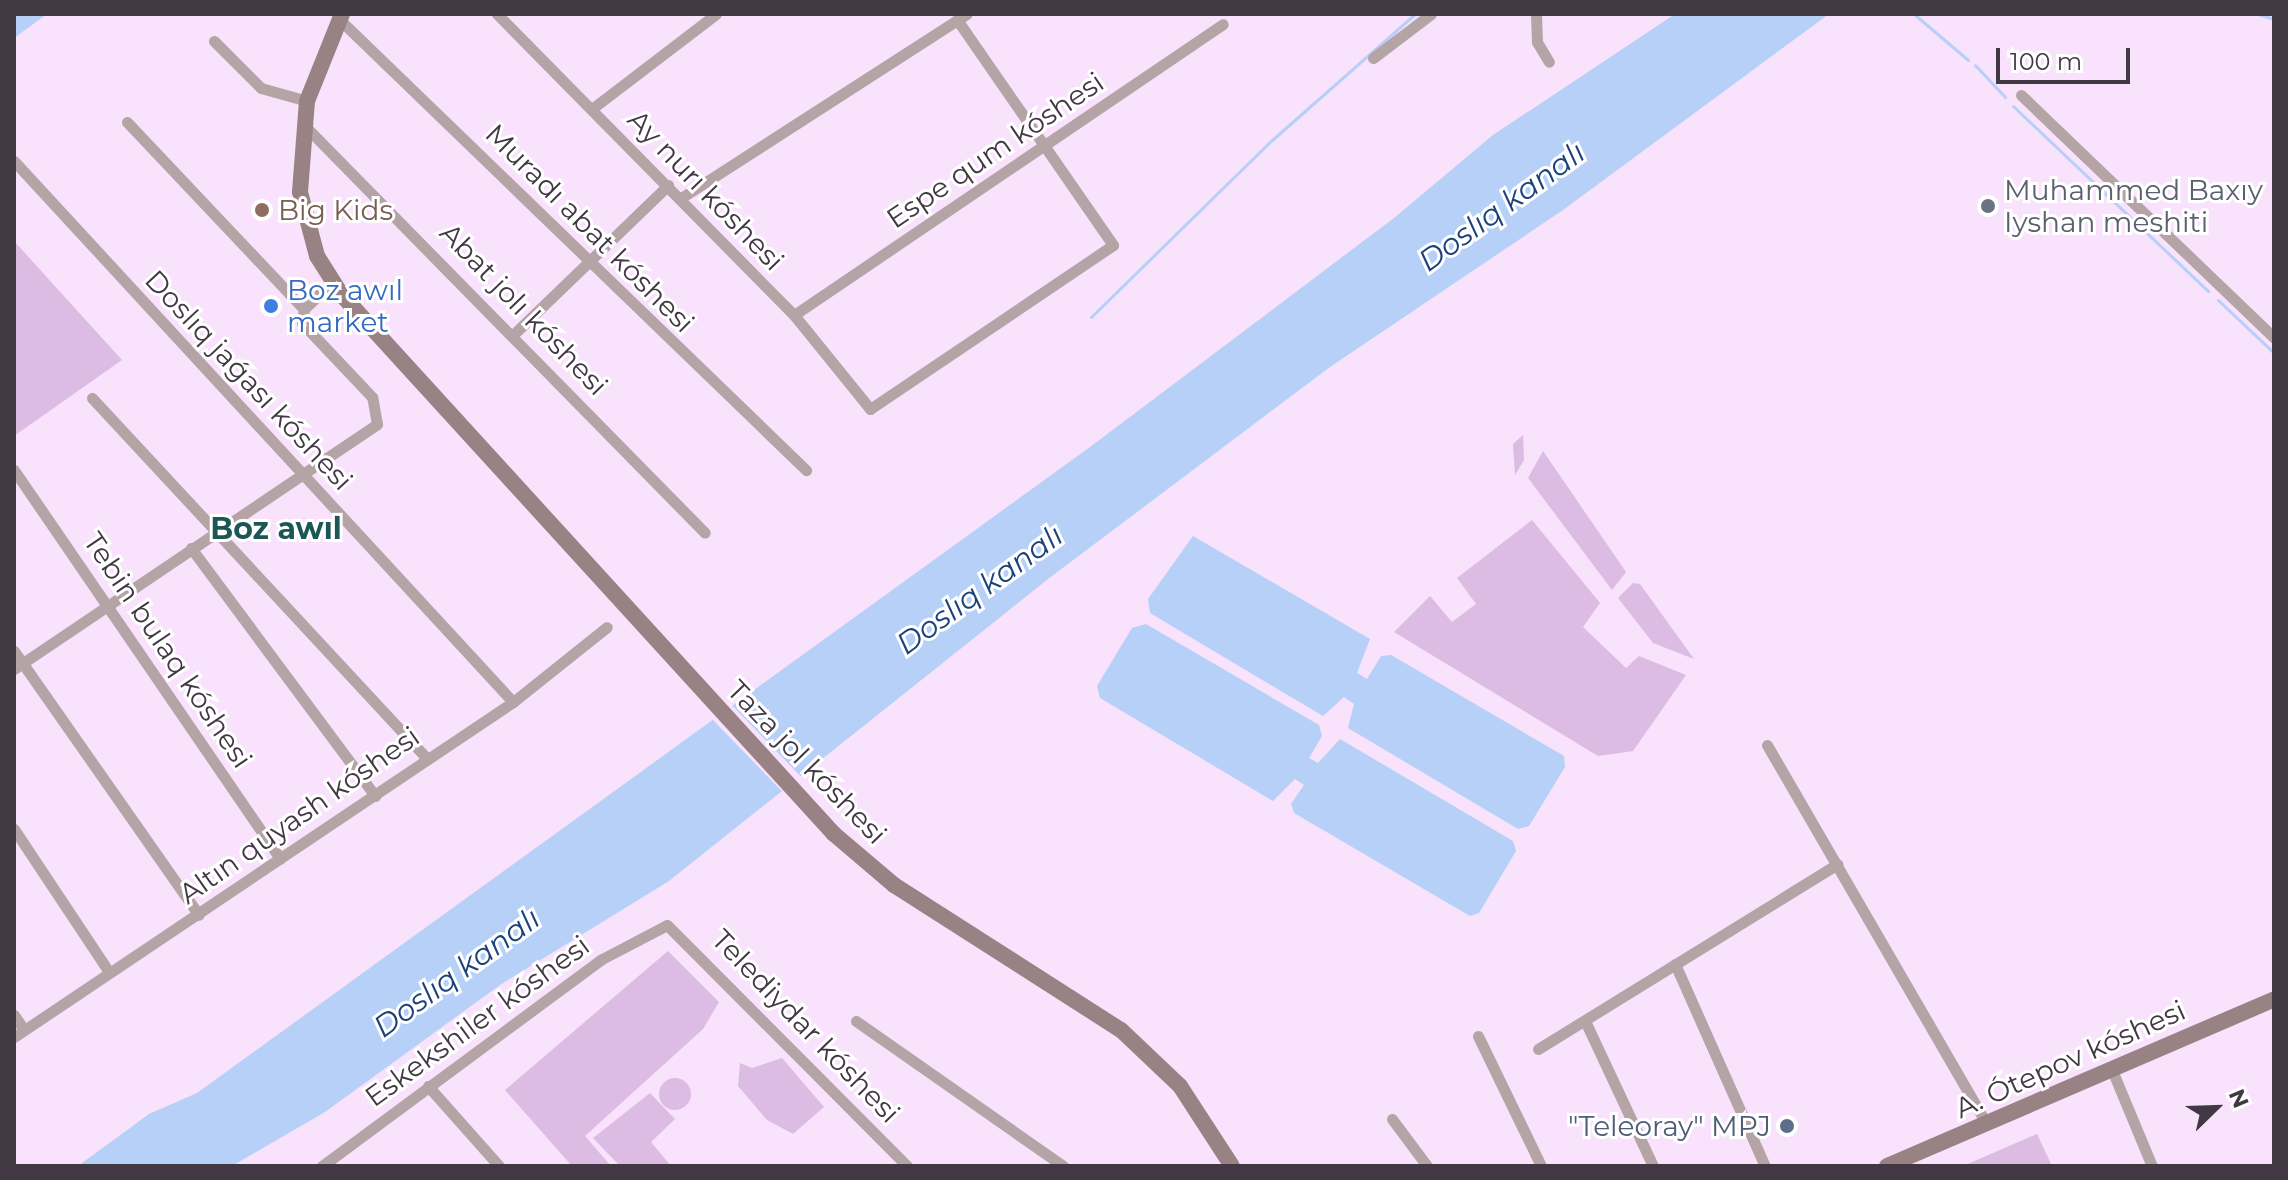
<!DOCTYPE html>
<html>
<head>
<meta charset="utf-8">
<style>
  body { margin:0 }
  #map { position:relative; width:2288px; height:1180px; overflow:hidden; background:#f8e2fc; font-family:Montserrat,sans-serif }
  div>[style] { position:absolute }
  .green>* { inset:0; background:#dcbce3 }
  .round { border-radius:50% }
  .water>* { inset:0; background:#b6d0f7 }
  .pier>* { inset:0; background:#f8e2fc; transform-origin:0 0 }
  .stream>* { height:3px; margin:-1.5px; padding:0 1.5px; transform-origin:1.5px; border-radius:1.5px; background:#b6d0f7 }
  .minor>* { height:11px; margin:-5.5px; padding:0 5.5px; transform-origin:5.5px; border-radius:5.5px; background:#b4a4a5 }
  .secondary>* { height:16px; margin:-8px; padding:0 8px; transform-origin:8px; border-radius:8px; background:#988284 }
  .dots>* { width:22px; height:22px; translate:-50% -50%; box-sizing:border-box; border:4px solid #fff; border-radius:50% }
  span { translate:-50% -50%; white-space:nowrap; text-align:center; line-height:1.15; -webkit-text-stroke:6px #fff; paint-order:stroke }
  .street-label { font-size:28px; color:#413843 }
  .worship-label { font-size:28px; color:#5b616d }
  .left { translate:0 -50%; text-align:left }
  .education-label { font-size:28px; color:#785e54 }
  .shop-label { font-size:28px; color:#366cbe }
  .service-label { font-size:28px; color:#4e5e75 }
  .right { translate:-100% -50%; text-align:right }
  .water-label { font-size:30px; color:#1c427b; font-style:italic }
  .neighbourhood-label { font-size:30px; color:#1c5755; font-weight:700 }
  .frame { position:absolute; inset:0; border:16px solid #413843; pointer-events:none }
  .north { position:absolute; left:2176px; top:1068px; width:80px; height:80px; -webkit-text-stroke:6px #fff; paint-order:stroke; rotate:67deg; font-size:22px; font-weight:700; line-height:32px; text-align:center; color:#413843 }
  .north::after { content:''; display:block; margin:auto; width:28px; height:36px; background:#413843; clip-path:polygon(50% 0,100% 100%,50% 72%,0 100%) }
  .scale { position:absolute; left:1996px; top:48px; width:134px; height:36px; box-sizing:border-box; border:4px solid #413843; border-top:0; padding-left:10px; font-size:24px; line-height:28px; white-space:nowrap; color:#413843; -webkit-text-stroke:6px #fff; paint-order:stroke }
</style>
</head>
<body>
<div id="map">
  <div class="green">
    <i style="clip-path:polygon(14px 241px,122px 360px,14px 436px)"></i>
    <i style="clip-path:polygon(1523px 435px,1524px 460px,1515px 475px,1513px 444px)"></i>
    <i style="clip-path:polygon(1543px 451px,1626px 572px,1612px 590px,1528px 478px)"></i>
    <i style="clip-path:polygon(1532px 520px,1600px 603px,1583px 627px,1626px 668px,1639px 656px,1686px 675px,1633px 751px,1598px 756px,1394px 632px,1430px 596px,1452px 622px,1476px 604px,1457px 578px)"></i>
    <i style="clip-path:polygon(1633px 583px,1640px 584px,1694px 659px,1653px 643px,1618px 598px)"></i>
    <i style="clip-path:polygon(668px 951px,719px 1002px,703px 1029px,585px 1136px,611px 1166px,572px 1166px,505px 1090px)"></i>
    <i style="clip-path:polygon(782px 1058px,824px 1107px,793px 1134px,767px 1120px,738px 1086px,740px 1063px,752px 1068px)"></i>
    <i class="round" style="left:659px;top:1078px;width:32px;height:32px"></i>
    <i style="clip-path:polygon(650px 1093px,675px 1119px,651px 1142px,671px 1166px,620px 1166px,593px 1138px)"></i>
    <i style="clip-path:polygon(2037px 1134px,2052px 1166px,1963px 1166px)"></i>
  </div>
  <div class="water">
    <i style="clip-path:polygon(14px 14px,47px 14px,14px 38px)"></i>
    <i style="clip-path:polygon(1675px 14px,1829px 14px,1563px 210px,1330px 367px,1048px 579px,669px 881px,500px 985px,325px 1112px,232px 1166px,78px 1166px,149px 1114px,197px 1093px,1090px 447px,1394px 218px,1493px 135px)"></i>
    <i style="clip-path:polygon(1193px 536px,1370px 639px,1357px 673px,1367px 679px,1381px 656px,1391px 655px,1564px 756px,1565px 767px,1529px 826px,1518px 829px,1348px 728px,1354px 704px,1344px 697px,1323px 716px,1150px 613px,1148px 599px)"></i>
    <i style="clip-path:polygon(1146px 624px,1319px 725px,1322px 736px,1309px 758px,1318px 763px,1340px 739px,1513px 841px,1516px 851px,1479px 913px,1470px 916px,1294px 813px,1291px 804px,1304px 785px,1295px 779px,1273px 801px,1100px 698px,1097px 686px,1132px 628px)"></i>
  </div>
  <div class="pier">
    <i style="left:728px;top:701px;width:109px;height:24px;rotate:46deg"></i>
  </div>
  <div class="stream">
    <i style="left:1914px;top:14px;width:71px;rotate:40.4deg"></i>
    <i style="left:2258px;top:14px;width:17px;rotate:17deg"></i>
    <i style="left:1975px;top:65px;width:44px;rotate:46.8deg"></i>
    <i style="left:2013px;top:106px;width:269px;rotate:43.5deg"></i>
    <i style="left:2218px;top:300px;width:77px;rotate:43.4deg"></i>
    <i style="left:1091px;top:317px;width:253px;rotate:-44.4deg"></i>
    <i style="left:1272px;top:140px;width:191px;rotate:-41.4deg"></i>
  </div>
  <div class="minor">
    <i style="left:497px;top:14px;width:423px;rotate:45.4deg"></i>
    <i style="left:794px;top:315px;width:121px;rotate:51deg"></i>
    <i style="left:870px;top:409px;width:293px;rotate:-34deg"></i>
    <i style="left:1113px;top:245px;width:274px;rotate:-124.7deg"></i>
    <i style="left:1536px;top:14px;width:28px;rotate:88deg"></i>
    <i style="left:1537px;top:42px;width:23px;rotate:59deg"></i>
    <i style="left:340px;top:20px;width:648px;rotate:44deg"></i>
    <i style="left:214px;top:41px;width:66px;rotate:45deg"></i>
    <i style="left:261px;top:88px;width:48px;rotate:15.8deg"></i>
    <i style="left:1373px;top:58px;width:73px;rotate:-37.2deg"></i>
    <i style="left:2021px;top:95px;width:351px;rotate:43.8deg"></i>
    <i style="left:593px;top:108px;width:155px;rotate:-37.4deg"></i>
    <i style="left:127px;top:122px;width:257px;rotate:46.6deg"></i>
    <i style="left:303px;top:124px;width:573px;rotate:45.49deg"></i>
    <i style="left:14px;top:161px;width:736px;rotate:47.31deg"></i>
    <i style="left:681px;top:198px;width:340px;rotate:-32.8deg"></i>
    <i style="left:794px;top:315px;width:518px;rotate:-34.15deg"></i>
    <i style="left:515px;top:333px;width:213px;rotate:-44deg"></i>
    <i style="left:92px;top:398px;width:489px;rotate:47.1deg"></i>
    <i style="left:14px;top:470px;width:471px;rotate:55.6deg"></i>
    <i style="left:191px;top:548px;width:309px;rotate:53.4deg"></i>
    <i style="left:14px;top:651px;width:322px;rotate:55deg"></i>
    <i style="left:14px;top:669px;width:438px;rotate:-34deg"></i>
    <i style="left:377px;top:424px;width:27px;rotate:-100deg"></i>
    <i style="left:372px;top:397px;width:102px;rotate:-133.4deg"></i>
    <i style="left:302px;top:323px;width:14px;rotate:-82deg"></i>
    <i style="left:304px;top:309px;width:40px;rotate:-44deg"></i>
    <i style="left:1767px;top:745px;width:438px;rotate:59.9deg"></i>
    <i style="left:14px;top:829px;width:172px;rotate:56.4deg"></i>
    <i style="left:1675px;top:964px;width:221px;rotate:66deg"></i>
    <i style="left:14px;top:1015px;width:18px;rotate:56deg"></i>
    <i style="left:856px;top:1021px;width:253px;rotate:35deg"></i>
    <i style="left:1586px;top:1023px;width:158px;rotate:64.9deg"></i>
    <i style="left:1478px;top:1036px;width:144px;rotate:64.1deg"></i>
    <i style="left:14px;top:1037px;width:601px;rotate:-33.88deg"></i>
    <i style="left:513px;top:702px;width:120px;rotate:-38.6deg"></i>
    <i style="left:1538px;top:1049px;width:352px;rotate:-31.7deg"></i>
    <i style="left:2112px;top:1070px;width:104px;rotate:67.4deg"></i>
    <i style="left:428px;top:1086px;width:107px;rotate:48.4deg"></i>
    <i style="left:1392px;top:1119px;width:59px;rotate:53.3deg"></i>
    <i style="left:322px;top:1166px;width:348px;rotate:-36.5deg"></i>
    <i style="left:602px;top:959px;width:73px;rotate:-27.6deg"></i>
    <i style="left:667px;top:925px;width:340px;rotate:45.1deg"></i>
  </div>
  <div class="secondary">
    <i style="left:342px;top:14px;width:94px;rotate:111.9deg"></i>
    <i style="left:307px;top:101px;width:91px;rotate:94.4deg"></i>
    <i style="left:300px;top:192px;width:66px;rotate:75.1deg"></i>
    <i style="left:317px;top:256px;width:45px;rotate:57.7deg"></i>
    <i style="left:341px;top:294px;width:731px;rotate:47.61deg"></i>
    <i style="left:834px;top:834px;width:79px;rotate:40.4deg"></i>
    <i style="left:894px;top:885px;width:269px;rotate:32.6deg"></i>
    <i style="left:1121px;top:1030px;width:81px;rotate:43.5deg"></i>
    <i style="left:1180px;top:1086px;width:95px;rotate:57deg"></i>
    <i style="left:1887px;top:1166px;width:421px;rotate:-23.3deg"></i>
  </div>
  <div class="dots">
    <i style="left:1988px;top:206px;background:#6b7280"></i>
    <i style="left:262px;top:210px;background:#8d6e63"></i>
    <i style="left:271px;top:306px;background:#3f7fe0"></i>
    <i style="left:1787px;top:1126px;background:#5c6f8a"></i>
  </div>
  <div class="street-label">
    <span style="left:995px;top:150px;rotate:-34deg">Espe qum kóshesi</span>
    <span style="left:706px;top:190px;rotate:46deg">Ay nurı kóshesi</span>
    <span style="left:590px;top:228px;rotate:45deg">Muradı abat kóshesi</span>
    <span style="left:524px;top:309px;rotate:46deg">Abat jolı kóshesi</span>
    <span style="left:249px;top:380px;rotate:47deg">Doslıq jaǵası kóshesi</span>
    <span style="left:168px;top:650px;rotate:56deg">Tebin bulaq kóshesi</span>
    <span style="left:807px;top:762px;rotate:46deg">Taza jol kóshesi</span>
    <span style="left:299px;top:815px;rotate:-35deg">Altın quyash kóshesi</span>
    <span style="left:477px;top:1021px;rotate:-36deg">Eskekshiler kóshesi</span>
    <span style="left:806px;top:1026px;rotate:46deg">Telediydar kóshesi</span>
    <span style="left:2070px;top:1059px;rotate:-24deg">A. Ótepov kóshesi</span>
  </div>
  <div class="worship-label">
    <span class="left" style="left:2004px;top:206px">Muhammed Baxıy<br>Iyshan meshiti</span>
  </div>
  <div class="education-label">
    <span class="left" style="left:278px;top:210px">Big Kids</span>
  </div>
  <div class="shop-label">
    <span class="left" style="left:287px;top:306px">Boz awıl<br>market</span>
  </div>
  <div class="service-label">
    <span class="right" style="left:1771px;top:1126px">"Teleoray" MPJ</span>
  </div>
  <div class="water-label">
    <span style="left:1502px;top:207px;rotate:-36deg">Doslıq kanalı</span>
    <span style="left:980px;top:590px;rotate:-36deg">Doslıq kanalı</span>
    <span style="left:457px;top:973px;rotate:-36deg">Doslıq kanalı</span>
  </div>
  <div class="neighbourhood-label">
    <span style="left:276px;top:529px">Boz awıl</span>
  </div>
  <div class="frame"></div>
  <div class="north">N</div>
  <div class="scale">100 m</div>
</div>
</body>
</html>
